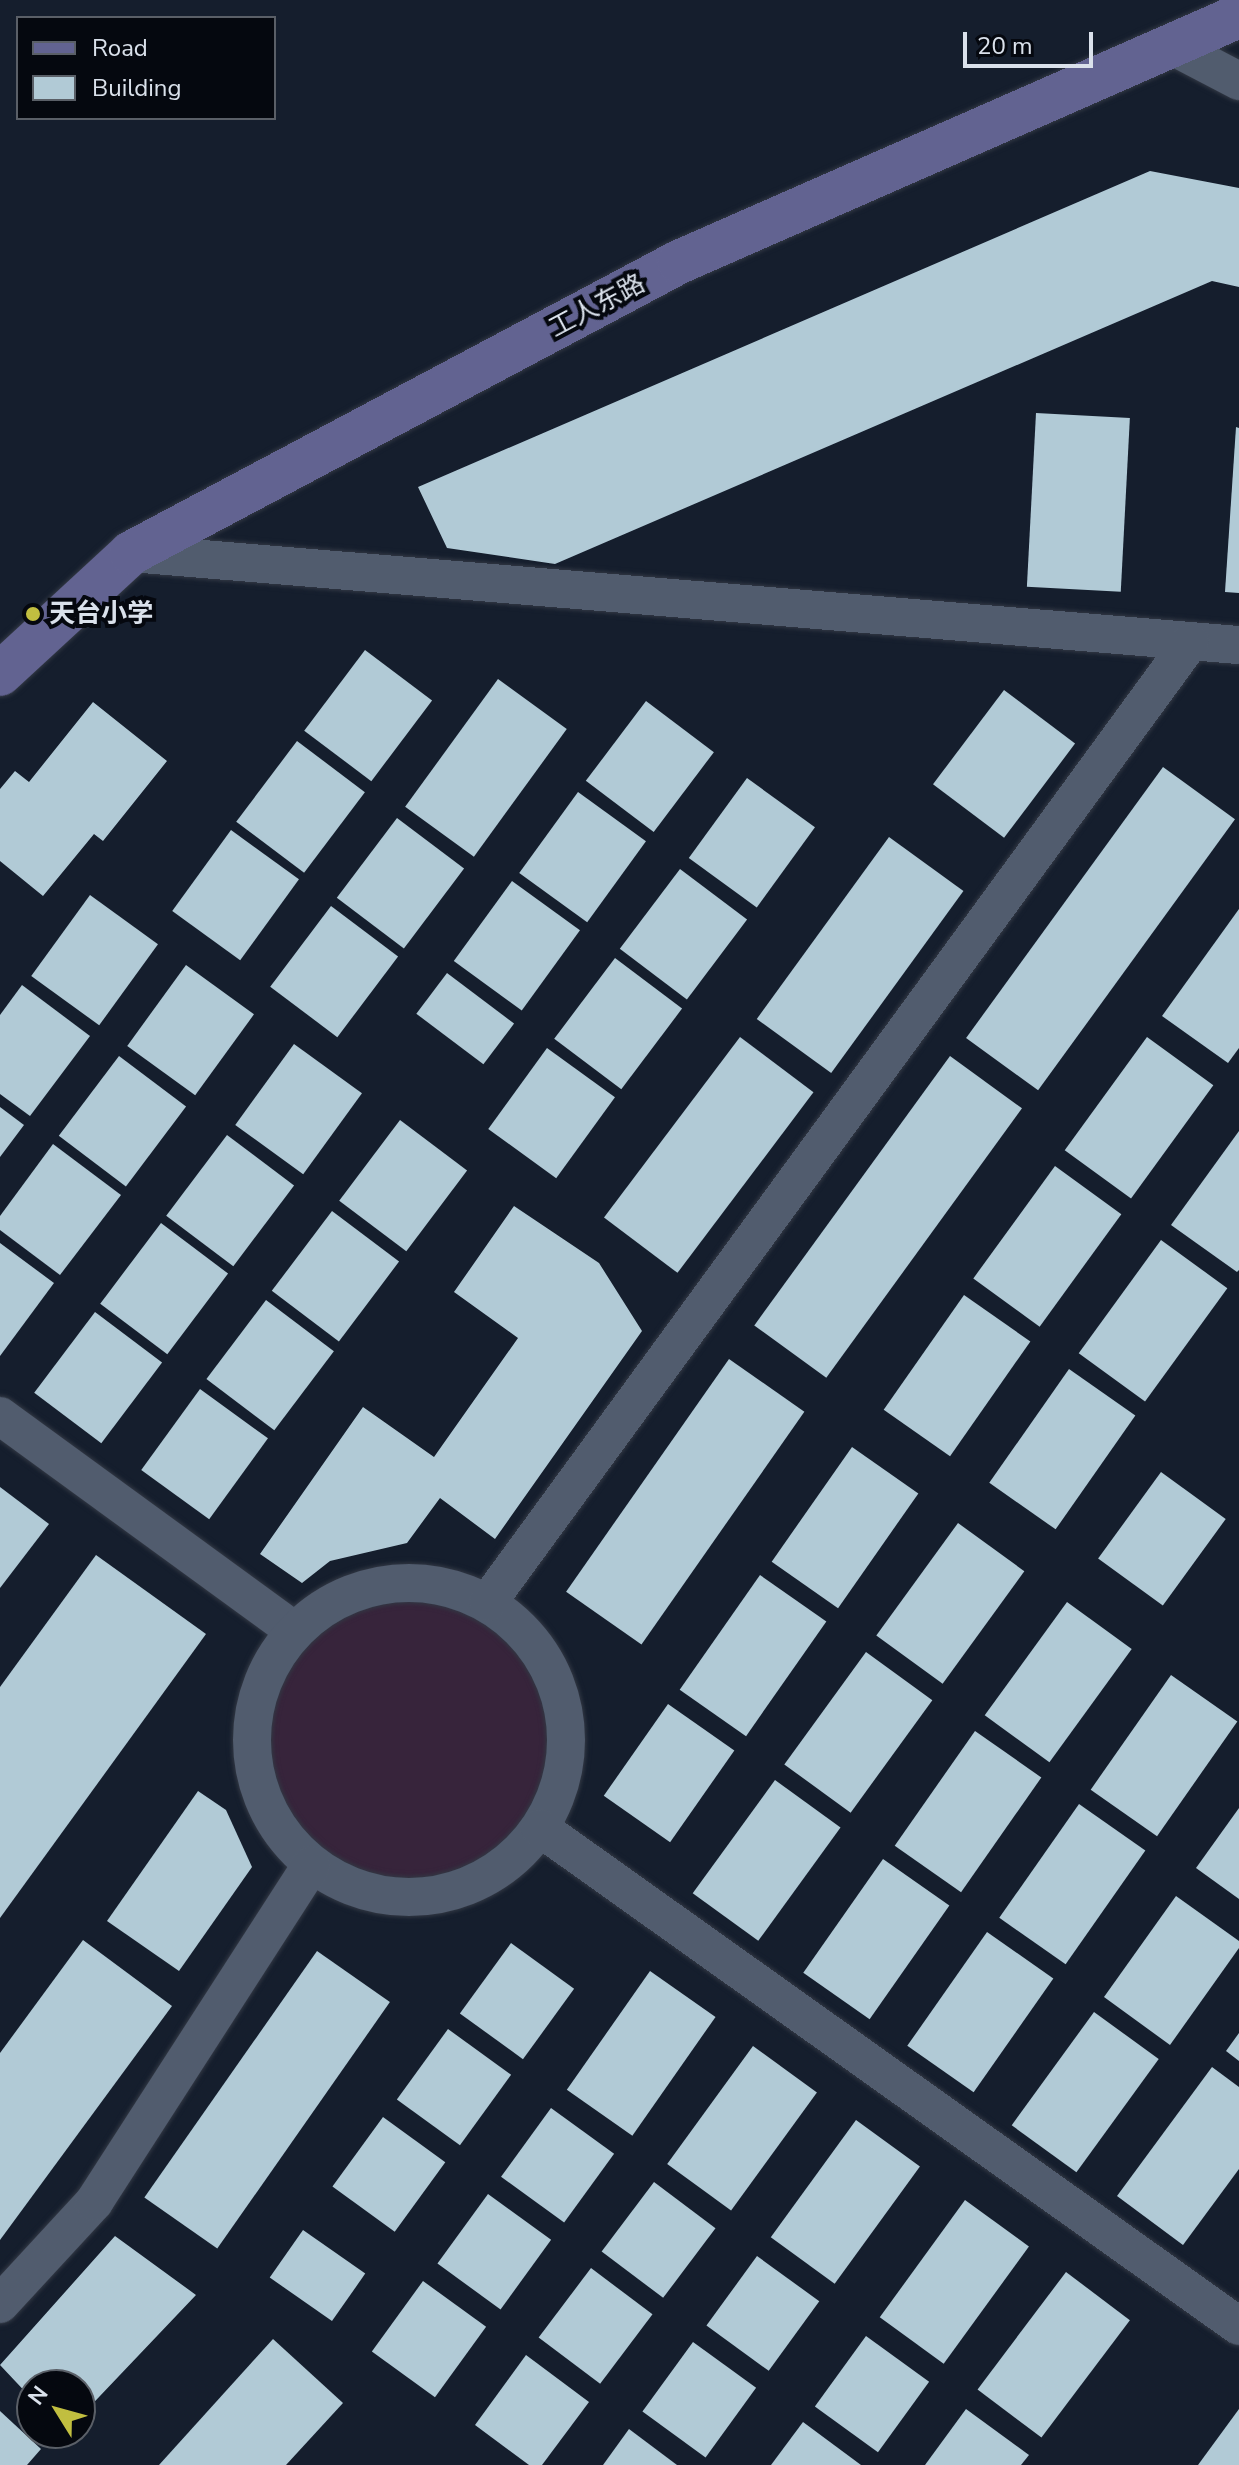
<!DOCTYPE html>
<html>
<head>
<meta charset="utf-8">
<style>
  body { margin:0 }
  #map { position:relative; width:1239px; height:2465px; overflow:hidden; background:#151e2d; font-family:"Nunito Sans","Noto Sans SC",sans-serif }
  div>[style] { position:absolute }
  .green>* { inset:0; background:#37243b }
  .round { border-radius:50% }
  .building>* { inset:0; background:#b1cad6; transform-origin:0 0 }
  .roads { filter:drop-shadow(0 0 2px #323844) drop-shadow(0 0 2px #323844) }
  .street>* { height:38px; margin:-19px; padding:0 19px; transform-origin:19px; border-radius:19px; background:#515c6e }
  .street>.ring { margin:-19px; padding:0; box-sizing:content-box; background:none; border:38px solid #515c6e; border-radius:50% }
  .secondary>* { height:44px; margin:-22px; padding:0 22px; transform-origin:22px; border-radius:22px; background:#626391 }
  .dots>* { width:22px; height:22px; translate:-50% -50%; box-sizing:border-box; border:4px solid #05080f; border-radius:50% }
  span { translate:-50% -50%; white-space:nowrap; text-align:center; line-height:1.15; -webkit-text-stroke:8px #05080f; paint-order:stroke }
  .street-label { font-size:26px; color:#dae1eb }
  .poi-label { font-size:26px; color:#dae1eb; font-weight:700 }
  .left { translate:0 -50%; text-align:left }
  .legend { position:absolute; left:16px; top:16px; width:260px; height:104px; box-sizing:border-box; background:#05080f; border:2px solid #5a5f67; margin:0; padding:10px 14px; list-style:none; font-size:24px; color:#dae1eb }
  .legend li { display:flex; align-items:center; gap:16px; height:40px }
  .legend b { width:40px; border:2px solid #5a5f67 }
  .north { position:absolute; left:16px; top:2369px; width:80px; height:80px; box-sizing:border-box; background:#05080f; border:2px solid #5a5f67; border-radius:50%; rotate:307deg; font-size:22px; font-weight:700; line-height:32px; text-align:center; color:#dae1eb }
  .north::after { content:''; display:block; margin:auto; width:28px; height:36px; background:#c1be40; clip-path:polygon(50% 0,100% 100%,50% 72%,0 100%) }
  .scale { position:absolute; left:963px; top:32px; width:130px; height:36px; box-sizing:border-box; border:4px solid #dae1eb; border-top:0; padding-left:10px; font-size:24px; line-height:28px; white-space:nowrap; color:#dae1eb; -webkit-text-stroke:6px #05080f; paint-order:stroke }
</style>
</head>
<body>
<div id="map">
  <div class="green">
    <i class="round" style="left:252px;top:1583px;width:314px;height:314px"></i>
  </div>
  <div class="building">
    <i style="clip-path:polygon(1150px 171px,1239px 188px,1239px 287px,1212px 281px,555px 564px,447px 548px,418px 487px)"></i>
    <i style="left:1036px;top:413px;width:94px;height:174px;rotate:3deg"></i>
    <i style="clip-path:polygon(1236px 427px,1239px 428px,1239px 593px,1225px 592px)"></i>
    <i style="left:365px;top:650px;width:84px;height:101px;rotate:37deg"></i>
    <i style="left:498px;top:679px;width:85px;height:158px;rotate:36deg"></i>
    <i style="left:1004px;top:690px;width:89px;height:118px;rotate:37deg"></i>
    <i style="left:646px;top:701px;width:85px;height:100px;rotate:37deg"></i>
    <i style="clip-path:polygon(93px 702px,167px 761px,103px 841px,94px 834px,43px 896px,0 861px,0 789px,15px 771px,29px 782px)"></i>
    <i style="left:297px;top:741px;width:85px;height:101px;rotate:37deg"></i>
    <i style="left:1163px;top:767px;width:89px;height:335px;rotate:36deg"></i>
    <i style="left:747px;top:778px;width:84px;height:99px;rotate:36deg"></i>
    <i style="left:578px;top:792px;width:84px;height:100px;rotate:36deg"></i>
    <i style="left:397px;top:818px;width:84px;height:100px;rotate:37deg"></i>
    <i style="left:231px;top:830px;width:84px;height:100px;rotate:36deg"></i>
    <i style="left:889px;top:837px;width:92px;height:225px;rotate:36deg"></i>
    <i style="left:680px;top:869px;width:84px;height:100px;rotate:37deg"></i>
    <i style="left:512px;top:881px;width:84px;height:99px;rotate:36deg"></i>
    <i style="left:90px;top:895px;width:84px;height:100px;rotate:36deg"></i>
    <i style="left:331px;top:906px;width:84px;height:101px;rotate:37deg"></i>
    <i style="clip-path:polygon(1239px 909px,1239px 1048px,1228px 1063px,1162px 1016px)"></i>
    <i style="left:615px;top:958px;width:84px;height:101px;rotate:37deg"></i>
    <i style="left:186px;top:965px;width:84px;height:100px;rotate:36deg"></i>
    <i style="left:447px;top:973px;width:84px;height:51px;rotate:37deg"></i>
    <i style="clip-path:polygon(22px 985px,90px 1036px,30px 1116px,0 1094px,0 1015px)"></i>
    <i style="left:740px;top:1037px;width:92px;height:226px;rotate:37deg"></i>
    <i style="left:1147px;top:1037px;width:82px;height:140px;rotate:36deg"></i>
    <i style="left:294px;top:1044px;width:84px;height:100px;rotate:36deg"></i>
    <i style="left:547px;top:1048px;width:84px;height:100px;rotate:36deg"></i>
    <i style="left:119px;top:1056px;width:84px;height:100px;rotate:37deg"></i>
    <i style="left:950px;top:1056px;width:89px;height:333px;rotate:36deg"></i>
    <i style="clip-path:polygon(0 1107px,24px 1125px,0 1157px)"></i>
    <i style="left:400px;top:1120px;width:84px;height:101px;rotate:37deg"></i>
    <i style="clip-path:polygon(1239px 1131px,1239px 1270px,1237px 1272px,1171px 1225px)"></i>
    <i style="left:227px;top:1135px;width:84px;height:101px;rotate:37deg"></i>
    <i style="clip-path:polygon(53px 1144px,121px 1195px,60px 1275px,0 1230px,0 1216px)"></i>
    <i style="left:1055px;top:1166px;width:82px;height:139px;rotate:36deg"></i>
    <i style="clip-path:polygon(514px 1206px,599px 1263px,642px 1331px,495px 1539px,440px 1498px,407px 1543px,330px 1561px,302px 1583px,260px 1554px,363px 1407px,434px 1457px,518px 1338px,454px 1292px)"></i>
    <i style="left:332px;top:1211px;width:84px;height:100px;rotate:37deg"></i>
    <i style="left:161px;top:1223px;width:84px;height:101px;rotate:37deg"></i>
    <i style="left:1161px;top:1240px;width:82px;height:140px;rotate:36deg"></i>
    <i style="clip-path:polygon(0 1243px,54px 1283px,0 1356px)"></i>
    <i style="left:964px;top:1295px;width:81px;height:140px;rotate:35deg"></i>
    <i style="left:266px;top:1300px;width:85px;height:99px;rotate:37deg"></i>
    <i style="left:95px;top:1312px;width:84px;height:101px;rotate:37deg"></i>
    <i style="left:729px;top:1359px;width:92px;height:284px;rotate:35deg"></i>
    <i style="left:1069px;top:1369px;width:81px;height:139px;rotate:35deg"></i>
    <i style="left:200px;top:1389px;width:84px;height:100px;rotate:36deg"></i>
    <i style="left:852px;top:1447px;width:81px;height:140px;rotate:35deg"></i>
    <i style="left:1161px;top:1472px;width:80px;height:107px;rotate:36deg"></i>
    <i style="clip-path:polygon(0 1487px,49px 1524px,0 1588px)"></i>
    <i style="left:958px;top:1523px;width:82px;height:139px;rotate:36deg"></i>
    <i style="clip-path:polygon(96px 1555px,206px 1634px,0 1918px,0 1687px)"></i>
    <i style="left:760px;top:1575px;width:81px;height:140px;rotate:35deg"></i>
    <i style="left:1067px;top:1602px;width:80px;height:140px;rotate:36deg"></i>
    <i style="left:866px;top:1652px;width:82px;height:139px;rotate:36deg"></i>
    <i style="left:1171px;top:1675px;width:81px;height:140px;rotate:35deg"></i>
    <i style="left:668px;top:1704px;width:81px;height:112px;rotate:35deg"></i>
    <i style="left:975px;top:1731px;width:81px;height:140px;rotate:35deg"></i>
    <i style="left:775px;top:1780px;width:81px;height:140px;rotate:36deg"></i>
    <i style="clip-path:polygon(198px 1791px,226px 1810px,252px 1867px,179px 1971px,107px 1921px)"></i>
    <i style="left:1079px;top:1804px;width:81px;height:139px;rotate:35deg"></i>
    <i style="clip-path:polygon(1239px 1808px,1239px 1899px,1196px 1868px)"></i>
    <i style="left:883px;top:1859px;width:81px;height:139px;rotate:35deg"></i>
    <i style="clip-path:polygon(1176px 1896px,1239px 1941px,1239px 1948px,1170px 2045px,1104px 1997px)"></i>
    <i style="left:987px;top:1932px;width:81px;height:139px;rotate:35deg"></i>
    <i style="clip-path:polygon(83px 1940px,172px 2006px,0 2240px,0 2053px)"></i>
    <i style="left:511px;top:1943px;width:78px;height:87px;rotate:36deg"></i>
    <i style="left:317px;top:1951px;width:89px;height:301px;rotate:35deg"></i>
    <i style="left:650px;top:1971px;width:80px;height:145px;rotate:35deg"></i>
    <i style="left:1094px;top:2012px;width:80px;height:140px;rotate:36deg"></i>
    <i style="left:448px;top:2029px;width:78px;height:87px;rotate:36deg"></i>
    <i style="clip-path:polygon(1239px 2033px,1239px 2061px,1226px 2051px)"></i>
    <i style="left:753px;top:2046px;width:79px;height:146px;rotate:36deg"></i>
    <i style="clip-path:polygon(1212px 2067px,1239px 2087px,1239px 2169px,1183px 2245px,1117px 2196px)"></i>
    <i style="left:551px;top:2108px;width:78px;height:85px;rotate:36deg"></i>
    <i style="left:383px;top:2117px;width:77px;height:86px;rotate:36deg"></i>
    <i style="left:856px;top:2120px;width:79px;height:145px;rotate:36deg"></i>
    <i style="left:654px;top:2182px;width:77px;height:87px;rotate:37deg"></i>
    <i style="left:488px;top:2194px;width:78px;height:86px;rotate:36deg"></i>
    <i style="left:965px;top:2200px;width:79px;height:145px;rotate:36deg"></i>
    <i style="left:303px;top:2230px;width:76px;height:58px;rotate:35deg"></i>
    <i style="clip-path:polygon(115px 2236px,196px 2295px,80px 2417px,80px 2385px,32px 2385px,32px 2399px,0 2365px)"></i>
    <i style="left:757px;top:2256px;width:77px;height:86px;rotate:36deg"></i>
    <i style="left:591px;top:2268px;width:77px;height:87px;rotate:37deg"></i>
    <i style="left:1066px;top:2272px;width:80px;height:147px;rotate:37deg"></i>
    <i style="left:423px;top:2281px;width:78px;height:87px;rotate:36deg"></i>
    <i style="left:866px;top:2336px;width:78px;height:87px;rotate:36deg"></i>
    <i style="clip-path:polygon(273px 2339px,343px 2403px,286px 2465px,159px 2465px)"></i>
    <i style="left:693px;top:2342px;width:78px;height:86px;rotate:36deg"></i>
    <i style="clip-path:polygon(526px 2355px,589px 2402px,542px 2465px,529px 2465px,475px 2425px)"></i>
    <i style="clip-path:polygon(966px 2409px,1029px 2455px,1021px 2465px,925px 2465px)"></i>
    <i style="clip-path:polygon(1239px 2409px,1239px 2465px,1198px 2465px)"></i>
    <i style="clip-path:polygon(0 2411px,41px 2449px,27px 2465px,0 2465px)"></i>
    <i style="clip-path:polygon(803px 2422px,861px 2465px,771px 2465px)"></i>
    <i style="clip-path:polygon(629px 2429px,677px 2465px,603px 2465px)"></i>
  </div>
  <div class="roads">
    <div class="street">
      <i style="left:1172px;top:46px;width:76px;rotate:27.6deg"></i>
      <i style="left:131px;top:553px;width:1112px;rotate:4.75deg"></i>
      <i style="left:0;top:1416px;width:365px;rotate:36.1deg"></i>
      <i class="ring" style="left:252px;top:1583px;width:276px;height:276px"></i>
      <i style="left:488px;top:1602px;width:1189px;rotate:-53.82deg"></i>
      <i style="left:540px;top:1828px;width:858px;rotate:35.47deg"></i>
      <i style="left:0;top:2304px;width:139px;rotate:-47.3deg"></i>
      <i style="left:94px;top:2202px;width:401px;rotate:-57.2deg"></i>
    </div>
    <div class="secondary">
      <i style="left:0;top:674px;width:178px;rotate:-42.7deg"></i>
      <i style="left:131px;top:553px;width:620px;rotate:-27.97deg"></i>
      <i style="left:679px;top:262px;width:612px;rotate:-23.72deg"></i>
    </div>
  </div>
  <div class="dots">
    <i style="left:33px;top:614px;background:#c1be40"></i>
  </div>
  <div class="street-label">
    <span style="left:597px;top:306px;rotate:-28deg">工人东路</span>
  </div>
  <div class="poi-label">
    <span class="left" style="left:49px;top:614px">天台小学</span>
  </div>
  <ul class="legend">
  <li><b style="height:10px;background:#626391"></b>Road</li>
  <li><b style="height:22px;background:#b1cad6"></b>Building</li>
  </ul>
  <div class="north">N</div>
  <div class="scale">20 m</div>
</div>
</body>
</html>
